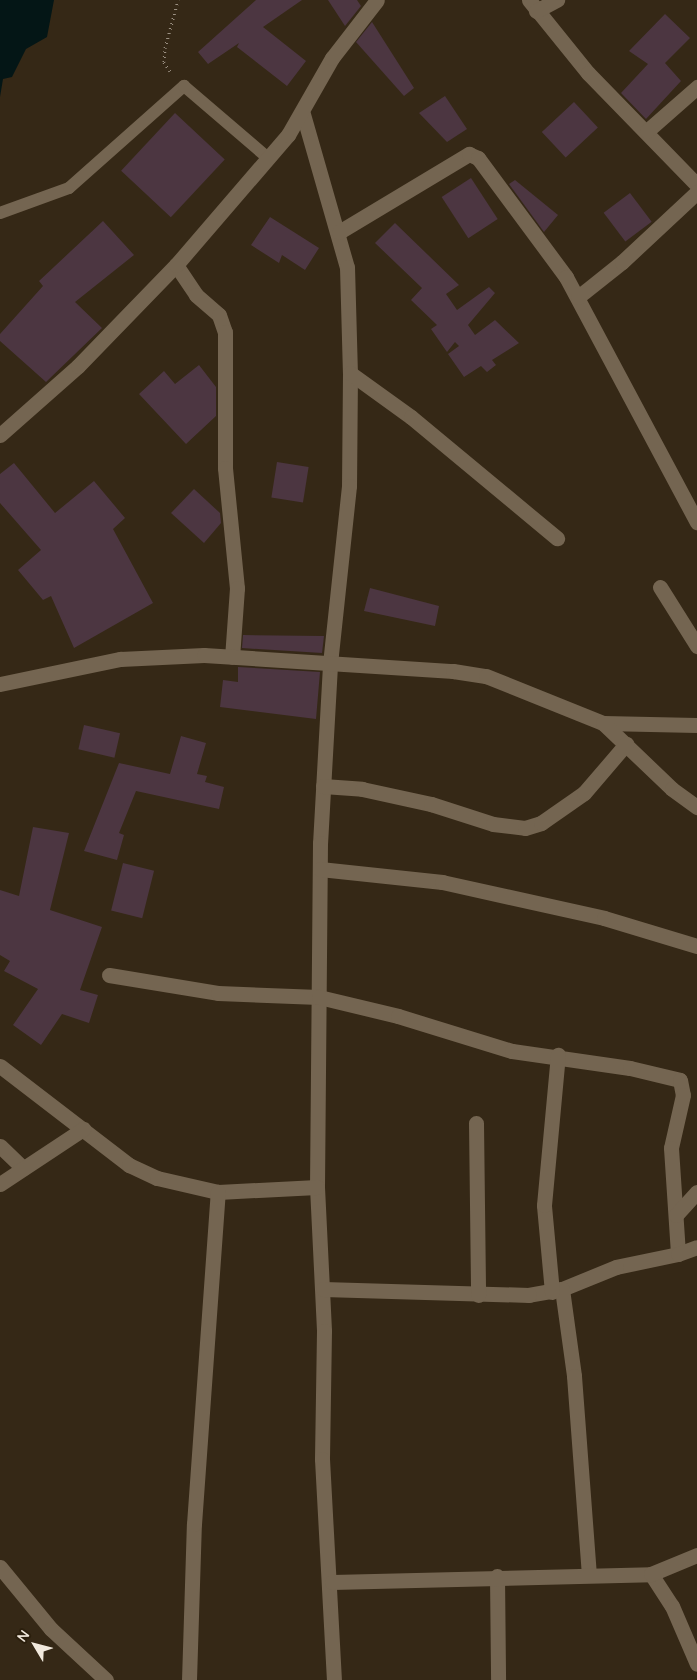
<!DOCTYPE html>
<html>
<head>
<meta charset="utf-8">
<style>
  body { margin:0 }
  #map { position:relative; width:697px; height:1680px; overflow:hidden; background:#352816; font-family:Quicksand,sans-serif }
  div>[style] { position:absolute }
  .water>* { inset:0; background:#041616 }
  .building>* { inset:0; background:#4c3641; transform-origin:0 0 }
  .path>* { height:3px; margin-top:-1.5px; transform-origin:0; background:repeating-linear-gradient(90deg,#9b9082 0 1px,transparent 0 5px) }
  .lane>* { height:12px; margin:-6px; padding:0 6px; transform-origin:6px; border-radius:6px; background:#746551 }
  .street>* { height:15px; margin:-7.5px; padding:0 7.5px; transform-origin:7.5px; border-radius:7.5px; background:#746551 }
  span { translate:-50% -50%; white-space:nowrap; text-align:center; line-height:1.15; -webkit-text-stroke:4px #2b1f0d; paint-order:stroke }
  .north { position:absolute; left:10px; top:1620px; width:50px; height:50px; -webkit-text-stroke:4px #2b1f0d; paint-order:stroke; rotate:307deg; font-size:14px; font-weight:700; line-height:20px; text-align:center; color:#f1e9dd }
  .north::after { content:''; display:block; margin:auto; width:18px; height:22px; background:#f1e9dd; clip-path:polygon(50% 0,100% 100%,50% 72%,0 100%) }
</style>
</head>
<body>
<div id="map">
  <div class="water">
    <i style="clip-path:polygon(0 0,54px 0,47px 37px,26px 49px,12px 77px,3px 79px,0 97px)"></i>
  </div>
  <div class="building">
    <i style="clip-path:polygon(256px 0,302px 0,263px 27px,306px 61px,287px 86px,237px 47px,239px 43px,208px 64px,198px 52px)"></i>
    <i style="clip-path:polygon(328px 0,357px 0,361px 6px,345px 26px)"></i>
    <i style="clip-path:polygon(665px 14px,690px 38px,665px 63px,681px 81px,646px 119px,621px 93px,648px 64px,629px 51px)"></i>
    <i style="clip-path:polygon(372px 22px,414px 88px,404px 96px,356px 42px)"></i>
    <i style="clip-path:polygon(445px 96px,467px 129px,447px 142px,419px 113px)"></i>
    <i style="left:574px;top:102px;width:35px;height:44px;rotate:47deg"></i>
    <i style="left:175px;top:113px;width:68px;height:79px;rotate:43deg"></i>
    <i style="left:471px;top:178px;width:49px;height:35px;rotate:57deg"></i>
    <i style="clip-path:polygon(515px 180px,558px 215px,544px 232px,509px 184px)"></i>
    <i style="left:630px;top:193px;width:36px;height:33px;rotate:53deg"></i>
    <i style="clip-path:polygon(270px 217px,319px 248px,305px 270px,282px 255px,279px 263px,251px 245px)"></i>
    <i style="clip-path:polygon(103px 221px,134px 255px,75px 302px,102px 328px,46px 382px,0 341px,0 334px,43px 286px,39px 281px)"></i>
    <i style="clip-path:polygon(395px 223px,459px 285px,446px 294px,457px 310px,489px 287px,495px 293px,468px 325px,475px 335px,495px 320px,519px 343px,492px 360px,496px 365px,487px 372px,481px 366px,464px 377px,448px 354px,459px 346px,455px 342px,447px 352px,431px 329px,437px 325px,411px 300px,422px 288px,375px 243px)"></i>
    <i style="clip-path:polygon(199px 365px,216px 387px,216px 416px,186px 444px,139px 394px,164px 371px,175px 384px)"></i>
    <i style="left:277px;top:462px;width:32px;height:36px;rotate:9deg"></i>
    <i style="clip-path:polygon(14px 463px,55px 513px,94px 481px,125px 518px,113px 529px,153px 603px,74px 648px,51px 596px,43px 600px,18px 570px,41px 550px,0 503px,0 474px)"></i>
    <i style="clip-path:polygon(194px 489px,220px 513px,221px 523px,204px 543px,171px 513px)"></i>
    <i style="clip-path:polygon(370px 588px,439px 606px,435px 626px,364px 611px)"></i>
    <i style="clip-path:polygon(243px 635px,324px 636px,322px 653px,242px 648px)"></i>
    <i style="clip-path:polygon(238px 667px,320px 672px,316px 719px,220px 707px,223px 680px,238px 682px)"></i>
    <i style="left:84px;top:725px;width:37px;height:25px;rotate:13deg"></i>
    <i style="clip-path:polygon(181px 736px,206px 743px,197px 774px,207px 776px,205px 782px,224px 787px,219px 809px,136px 791px,119px 833px,124px 835px,117px 860px,84px 851px,119px 763px,170px 774px)"></i>
    <i style="clip-path:polygon(33px 827px,69px 833px,50px 910px,102px 927px,80px 990px,98px 995px,89px 1023px,62px 1014px,41px 1045px,13px 1025px,38px 989px,4px 971px,10px 961px,0 955px,0 890px,19px 896px)"></i>
    <i style="left:123px;top:863px;width:32px;height:49px;rotate:14deg"></i>
  </div>
  <div class="path">
    <i style="left:170px;top:71px;width:11px;rotate:-124deg"></i>
    <i style="left:164px;top:62px;width:14px;rotate:-86deg"></i>
    <i style="left:165px;top:48px;width:50px;rotate:-74.8deg"></i>
  </div>
  <div class="lane">
    <i style="left:0;top:213px;width:73px;rotate:-19.9deg"></i>
    <i style="left:69px;top:188px;width:154px;rotate:-41.6deg"></i>
    <i style="left:184px;top:86px;width:111px;rotate:40.6deg"></i>
  </div>
  <div class="street">
    <i style="left:529px;top:0;width:94px;rotate:51.1deg"></i>
    <i style="left:588px;top:73px;width:156px;rotate:45.8deg"></i>
    <i style="left:536px;top:11px;width:24px;rotate:-28deg"></i>
    <i style="left:303px;top:114px;width:159px;rotate:74deg"></i>
    <i style="left:347px;top:267px;width:106px;rotate:88.4deg"></i>
    <i style="left:350px;top:373px;width:113px;rotate:90.5deg"></i>
    <i style="left:349px;top:486px;width:180px;rotate:96.1deg"></i>
    <i style="left:330px;top:665px;width:178px;rotate:93.2deg"></i>
    <i style="left:320px;top:843px;width:344px;rotate:90.5deg"></i>
    <i style="left:317px;top:1187px;width:144px;rotate:87.2deg"></i>
    <i style="left:324px;top:1331px;width:128px;rotate:90.9deg"></i>
    <i style="left:322px;top:1459px;width:221px;rotate:86.9deg"></i>
    <i style="left:647px;top:131px;width:67px;rotate:-41.3deg"></i>
    <i style="left:339px;top:232px;width:152px;rotate:-31deg"></i>
    <i style="left:469px;top:154px;width:10px;rotate:24deg"></i>
    <i style="left:478px;top:158px;width:148px;rotate:53.5deg"></i>
    <i style="left:566px;top:277px;width:278px;rotate:61.9deg"></i>
    <i style="left:176px;top:265px;width:36px;rotate:56deg"></i>
    <i style="left:196px;top:295px;width:30px;rotate:41deg"></i>
    <i style="left:219px;top:315px;width:18px;rotate:71deg"></i>
    <i style="left:225px;top:332px;width:136px;rotate:90deg"></i>
    <i style="left:225px;top:468px;width:121px;rotate:84.3deg"></i>
    <i style="left:237px;top:588px;width:69px;rotate:94.1deg"></i>
    <i style="left:578px;top:297px;width:56px;rotate:-38.5deg"></i>
    <i style="left:622px;top:262px;width:103px;rotate:-43deg"></i>
    <i style="left:350px;top:373px;width:75px;rotate:35.8deg"></i>
    <i style="left:411px;top:417px;width:190px;rotate:39.7deg"></i>
    <i style="left:0;top:435px;width:104px;rotate:-41.5deg"></i>
    <i style="left:78px;top:366px;width:141px;rotate:-45.9deg"></i>
    <i style="left:176px;top:265px;width:172px;rotate:-49.3deg"></i>
    <i style="left:288px;top:135px;width:89px;rotate:-60.3deg"></i>
    <i style="left:332px;top:58px;width:73px;rotate:-52.2deg"></i>
    <i style="left:660px;top:587px;width:70px;rotate:57.9deg"></i>
    <i style="left:0;top:684px;width:123px;rotate:-11.8deg"></i>
    <i style="left:120px;top:659px;width:84px;rotate:-2.7deg"></i>
    <i style="left:204px;top:655px;width:250px;rotate:3.7deg"></i>
    <i style="left:453px;top:671px;width:33px;rotate:9deg"></i>
    <i style="left:486px;top:676px;width:126px;rotate:21.9deg"></i>
    <i style="left:603px;top:723px;width:94px;rotate:1.2deg"></i>
    <i style="left:603px;top:723px;width:95px;rotate:43.7deg"></i>
    <i style="left:672px;top:789px;width:31px;rotate:36deg"></i>
    <i style="left:323px;top:786px;width:39px;rotate:4deg"></i>
    <i style="left:362px;top:789px;width:71px;rotate:12.3deg"></i>
    <i style="left:431px;top:804px;width:65px;rotate:17.9deg"></i>
    <i style="left:493px;top:824px;width:32px;rotate:7deg"></i>
    <i style="left:525px;top:828px;width:17px;rotate:-17deg"></i>
    <i style="left:541px;top:823px;width:52px;rotate:-34.9deg"></i>
    <i style="left:584px;top:793px;width:65px;rotate:-49.4deg"></i>
    <i style="left:320px;top:869px;width:123px;rotate:6.1deg"></i>
    <i style="left:442px;top:882px;width:166px;rotate:12.5deg"></i>
    <i style="left:604px;top:918px;width:97px;rotate:16.8deg"></i>
    <i style="left:109px;top:975px;width:110px;rotate:9.4deg"></i>
    <i style="left:218px;top:993px;width:101px;rotate:2.3deg"></i>
    <i style="left:319px;top:997px;width:81px;rotate:13.5deg"></i>
    <i style="left:398px;top:1016px;width:119px;rotate:17.1deg"></i>
    <i style="left:512px;top:1051px;width:119px;rotate:8.2deg"></i>
    <i style="left:630px;top:1068px;width:51px;rotate:13.5deg"></i>
    <i style="left:680px;top:1080px;width:15px;rotate:79deg"></i>
    <i style="left:683px;top:1095px;width:54px;rotate:102.8deg"></i>
    <i style="left:671px;top:1148px;width:106px;rotate:86.2deg"></i>
    <i style="left:678px;top:1254px;width:63px;rotate:168.2deg"></i>
    <i style="left:616px;top:1267px;width:58px;rotate:157.8deg"></i>
    <i style="left:562px;top:1289px;width:34px;rotate:170deg"></i>
    <i style="left:529px;top:1295px;width:206px;rotate:-178.3deg"></i>
    <i style="left:0;top:1066px;width:163px;rotate:37.5deg"></i>
    <i style="left:129px;top:1165px;width:31px;rotate:25deg"></i>
    <i style="left:157px;top:1178px;width:63px;rotate:12.9deg"></i>
    <i style="left:218px;top:1192px;width:99px;rotate:-2.9deg"></i>
    <i style="left:476px;top:1123px;width:172px;rotate:89.3deg"></i>
    <i style="left:0;top:1146px;width:32px;rotate:44deg"></i>
    <i style="left:0;top:1184px;width:100px;rotate:-33.5deg"></i>
    <i style="left:676px;top:1215px;width:31px;rotate:-48deg"></i>
    <i style="left:678px;top:1254px;width:20px;rotate:-20deg"></i>
    <i style="left:562px;top:1289px;width:88px;rotate:82.1deg"></i>
    <i style="left:574px;top:1376px;width:199px;rotate:85.7deg"></i>
    <i style="left:552px;top:1292px;width:87px;rotate:-95.3deg"></i>
    <i style="left:544px;top:1205px;width:151px;rotate:-84.7deg"></i>
    <i style="left:0;top:1567px;width:80px;rotate:50.6deg"></i>
    <i style="left:51px;top:1629px;width:75px;rotate:42.8deg"></i>
    <i style="left:651px;top:1574px;width:38px;rotate:57deg"></i>
    <i style="left:672px;top:1606px;width:63px;rotate:66.7deg"></i>
    <i style="left:497px;top:1576px;width:104px;rotate:89.4deg"></i>
    <i style="left:332px;top:1582px;width:319px;rotate:-1.4deg"></i>
    <i style="left:651px;top:1574px;width:50px;rotate:-22.4deg"></i>
    <i style="left:189px;top:1680px;width:156px;rotate:-88.2deg"></i>
    <i style="left:194px;top:1524px;width:333px;rotate:-85.9deg"></i>
  </div>
  <div class="north">N</div>
</div>
</body>
</html>
